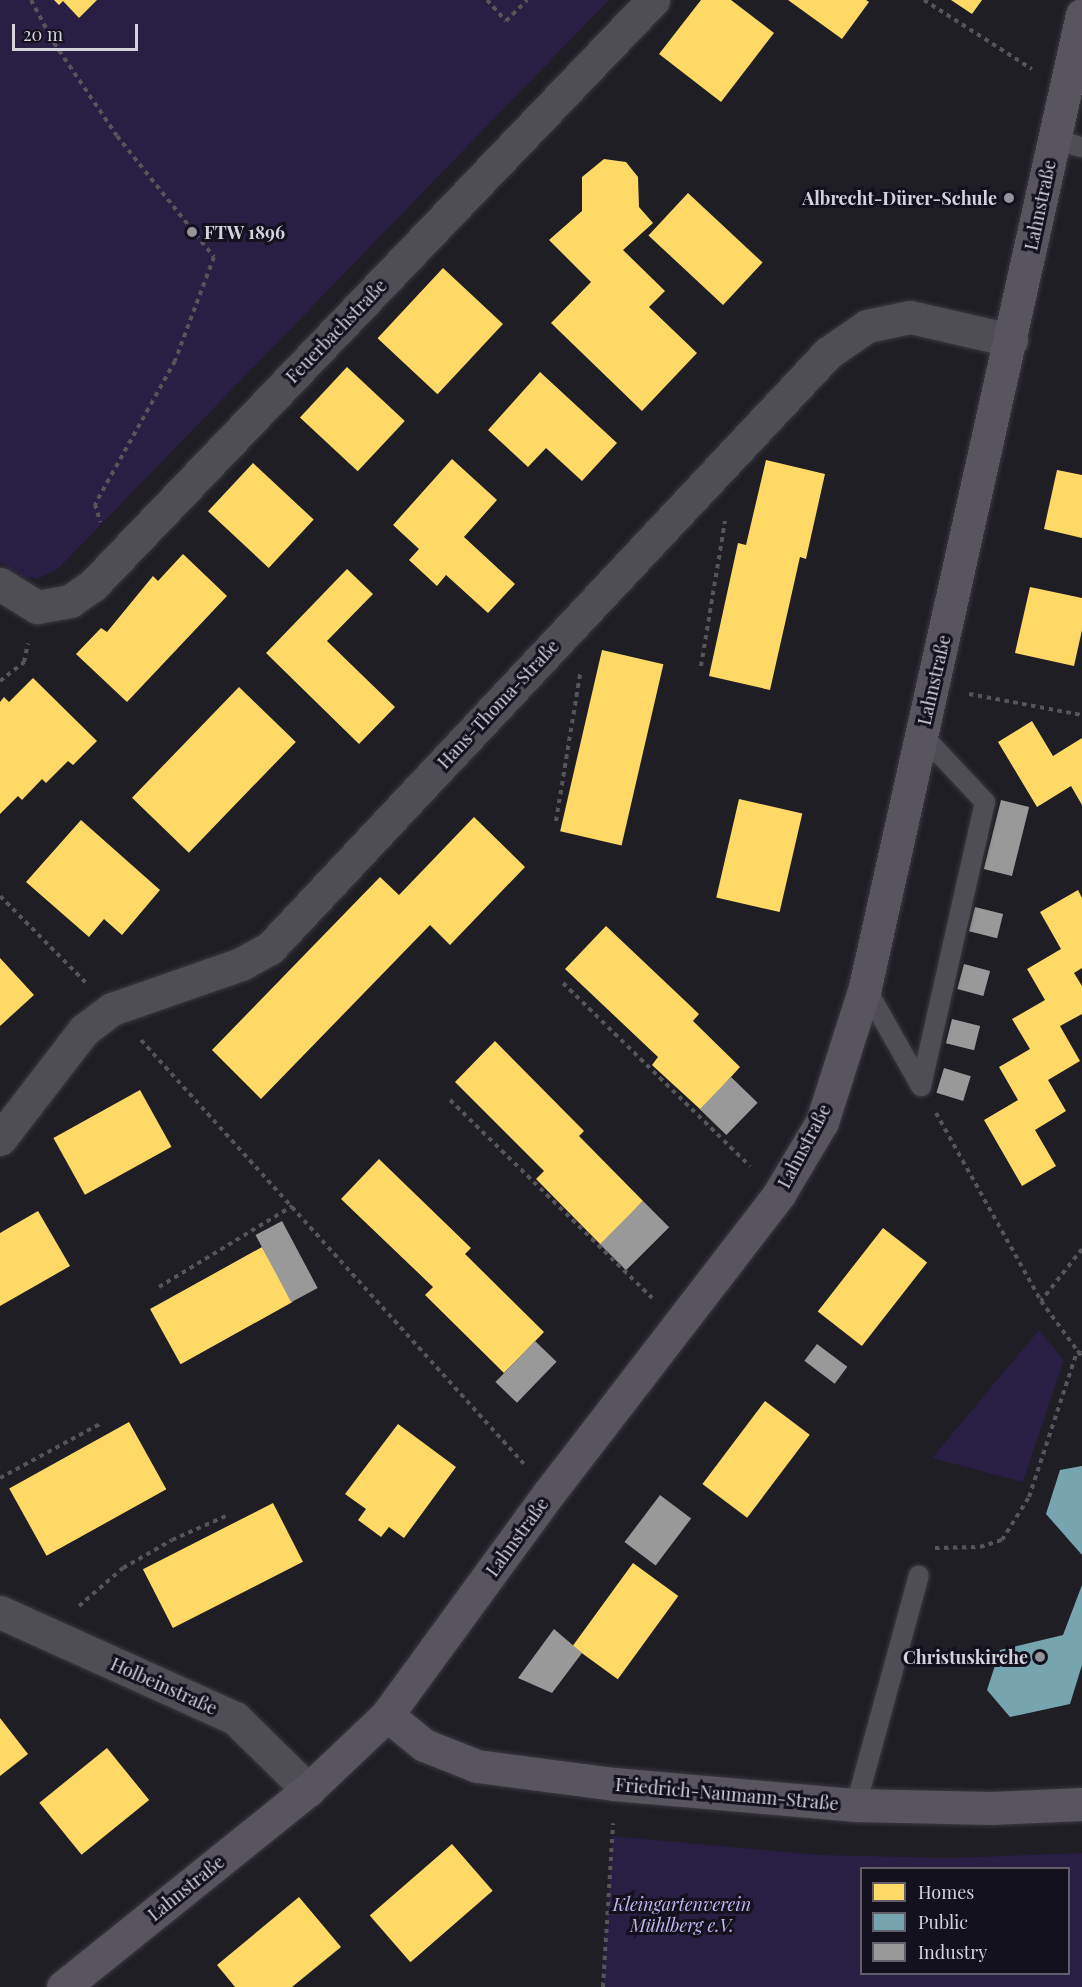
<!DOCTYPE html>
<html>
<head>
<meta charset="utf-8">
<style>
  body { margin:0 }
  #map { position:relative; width:1082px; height:1987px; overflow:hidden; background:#1f1e25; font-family:"Playfair Display",serif }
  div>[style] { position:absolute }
  .green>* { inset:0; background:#291e43 }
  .homes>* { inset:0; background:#ffd966; transform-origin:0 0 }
  .public>* { inset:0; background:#76a5af }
  .industry>* { inset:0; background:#999; transform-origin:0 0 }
  .path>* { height:4px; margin-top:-2px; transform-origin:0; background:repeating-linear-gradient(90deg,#56555a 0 4.5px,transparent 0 9px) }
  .roads { filter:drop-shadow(0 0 2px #3a393e) drop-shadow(0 0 2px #3a393e) }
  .lane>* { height:20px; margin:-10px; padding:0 10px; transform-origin:10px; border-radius:10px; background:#4f4e55 }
  .street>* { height:33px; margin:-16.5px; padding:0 16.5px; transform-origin:16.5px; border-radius:16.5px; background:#4f4e55 }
  .secondary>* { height:33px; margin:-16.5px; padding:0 16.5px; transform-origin:16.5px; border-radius:16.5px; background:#58555f }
  .dots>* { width:16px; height:16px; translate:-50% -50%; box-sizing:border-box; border:3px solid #14111e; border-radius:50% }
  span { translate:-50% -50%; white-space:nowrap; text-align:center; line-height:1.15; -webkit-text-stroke:6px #14111e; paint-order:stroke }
  .poi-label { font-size:18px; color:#d4d3dc; font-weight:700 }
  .right { translate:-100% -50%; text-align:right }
  .left { translate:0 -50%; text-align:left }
  .street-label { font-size:18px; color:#d4d3dc }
  .park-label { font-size:18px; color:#c2b6f1; font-style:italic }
  .legend { position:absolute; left:860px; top:1867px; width:210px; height:108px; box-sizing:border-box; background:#14111e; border:2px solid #615f6a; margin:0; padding:8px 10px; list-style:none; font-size:18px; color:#d4d3dc }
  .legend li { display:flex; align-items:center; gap:12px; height:30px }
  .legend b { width:30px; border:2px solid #615f6a }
  .scale { position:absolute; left:12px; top:24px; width:126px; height:27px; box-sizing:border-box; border:3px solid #d4d3dc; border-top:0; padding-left:8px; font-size:18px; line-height:21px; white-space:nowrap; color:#d4d3dc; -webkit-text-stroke:4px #14111e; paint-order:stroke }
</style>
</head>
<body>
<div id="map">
  <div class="green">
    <i style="clip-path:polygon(0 0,609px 0,60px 567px,38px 579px,21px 576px,0 562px)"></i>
    <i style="clip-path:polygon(1039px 1330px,1064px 1360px,1023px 1482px,932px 1458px)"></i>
    <i style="clip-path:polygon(evenodd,612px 1836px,820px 1855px,951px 1858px,1082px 1853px,1082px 1987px,603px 1987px,612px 1836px,862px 1868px,1068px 1868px,1068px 1974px,862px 1974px,862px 1868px)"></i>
  </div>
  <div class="homes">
    <i style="clip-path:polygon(54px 0,97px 0,79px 18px,63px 1px,59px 5px)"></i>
    <i style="clip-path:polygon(701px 0,731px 0,774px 33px,721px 102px,659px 54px)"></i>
    <i style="clip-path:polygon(788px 0,866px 0,869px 2px,842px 39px)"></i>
    <i style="clip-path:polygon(951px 0,982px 0,972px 14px)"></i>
    <i style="clip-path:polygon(604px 159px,626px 162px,638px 177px,639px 207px,653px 223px,623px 250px,665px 291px,649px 307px,697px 353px,642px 411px,551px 323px,591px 282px,549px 240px,582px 211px,582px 177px)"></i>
    <i style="left:688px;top:193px;width:102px;height:58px;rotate:43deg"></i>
    <i style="left:443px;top:268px;width:82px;height:96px;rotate:43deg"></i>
    <i style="left:347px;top:367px;width:79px;height:69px;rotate:43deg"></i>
    <i style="clip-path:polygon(540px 372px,617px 443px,582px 481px,546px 448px,528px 467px,488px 430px)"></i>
    <i style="clip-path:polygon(452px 459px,497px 500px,464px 537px,515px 584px,488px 613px,446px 575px,437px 586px,409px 560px,419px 549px,393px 525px)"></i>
    <i style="clip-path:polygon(766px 460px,825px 474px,806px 559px,800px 557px,770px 690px,709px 676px,738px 543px,746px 545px)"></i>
    <i style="left:253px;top:463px;width:83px;height:66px;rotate:43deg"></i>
    <i style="clip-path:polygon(1057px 470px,1082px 475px,1082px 538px,1044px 529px)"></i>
    <i style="clip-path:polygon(183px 554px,227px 596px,127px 702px,76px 654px,101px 628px,107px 632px,153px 576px,158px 581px)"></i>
    <i style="clip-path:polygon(347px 569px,373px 594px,327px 641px,395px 707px,359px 744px,266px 653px)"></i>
    <i style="clip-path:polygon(1030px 587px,1082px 598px,1082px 630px,1074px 666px,1015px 653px)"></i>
    <i style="left:602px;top:650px;width:63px;height:186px;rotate:13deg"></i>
    <i style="clip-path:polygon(33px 678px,97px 741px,73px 765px,68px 761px,46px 783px,42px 779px,22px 800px,18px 796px,0 814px,0 702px,4px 697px,9px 702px)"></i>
    <i style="left:239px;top:687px;width:79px;height:154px;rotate:44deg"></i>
    <i style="clip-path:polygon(1032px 721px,1053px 756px,1082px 738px,1082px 805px,1071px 786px,1037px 807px,998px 742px)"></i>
    <i style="left:739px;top:799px;width:65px;height:101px;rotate:13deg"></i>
    <i style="clip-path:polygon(474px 817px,525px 867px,450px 945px,430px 925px,261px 1099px,212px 1050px,380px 877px,399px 895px)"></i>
    <i style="clip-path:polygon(81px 820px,160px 890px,122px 935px,104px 919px,89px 937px,26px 882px)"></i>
    <i style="clip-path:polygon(1078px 890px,1082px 898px,1082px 968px,1074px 973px,1082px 986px,1082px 1014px,1060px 1026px,1080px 1061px,1048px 1080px,1066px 1111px,1035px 1130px,1056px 1166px,1022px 1186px,984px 1120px,1018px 1100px,999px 1067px,1030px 1049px,1012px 1019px,1045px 1000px,1027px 969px,1061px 949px,1040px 912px)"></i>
    <i style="clip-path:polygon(606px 926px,699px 1014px,693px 1021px,740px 1067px,701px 1110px,652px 1065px,658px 1057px,565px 969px)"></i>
    <i style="clip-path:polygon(0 958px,34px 995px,0 1026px)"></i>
    <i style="clip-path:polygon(495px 1041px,584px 1131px,579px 1136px,643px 1201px,601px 1245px,536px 1179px,544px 1171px,455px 1082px)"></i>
    <i style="left:140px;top:1090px;width:65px;height:99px;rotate:61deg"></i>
    <i style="clip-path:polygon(379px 1159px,471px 1248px,465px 1254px,544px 1332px,504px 1373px,425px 1295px,433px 1287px,341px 1199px)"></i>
    <i style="clip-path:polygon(38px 1211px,70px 1266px,0 1306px,0 1233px)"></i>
    <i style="left:883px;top:1228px;width:56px;height:106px;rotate:38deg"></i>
    <i style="left:262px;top:1247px;width:63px;height:128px;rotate:61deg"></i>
    <i style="left:765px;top:1401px;width:56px;height:104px;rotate:37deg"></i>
    <i style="left:129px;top:1422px;width:77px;height:137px;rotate:61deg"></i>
    <i style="clip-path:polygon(398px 1424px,456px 1467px,404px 1538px,389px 1527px,381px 1537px,358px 1520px,366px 1509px,345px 1494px)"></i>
    <i style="left:273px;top:1503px;width:66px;height:146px;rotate:63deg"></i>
    <i style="left:633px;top:1563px;width:56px;height:103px;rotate:36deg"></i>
    <i style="clip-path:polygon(0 1718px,28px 1754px,0 1776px)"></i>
    <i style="left:107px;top:1748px;width:67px;height:87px;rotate:51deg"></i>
    <i style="left:452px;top:1844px;width:62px;height:109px;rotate:49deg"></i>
    <i style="clip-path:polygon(299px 1897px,341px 1947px,292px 1987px,235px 1987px,217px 1965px)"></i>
  </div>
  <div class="public">
    <i style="clip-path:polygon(1082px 1466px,1082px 1555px,1046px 1514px,1060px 1470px)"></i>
    <i style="clip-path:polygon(1082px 1585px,1082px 1665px,1070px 1704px,1010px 1717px,987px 1690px,1000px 1650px,1063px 1635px)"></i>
  </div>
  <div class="industry">
    <i style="left:1001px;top:800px;width:29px;height:71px;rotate:14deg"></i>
    <i style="left:975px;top:907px;width:29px;height:25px;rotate:14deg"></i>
    <i style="left:964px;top:964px;width:27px;height:26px;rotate:15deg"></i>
    <i style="left:952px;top:1019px;width:29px;height:25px;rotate:14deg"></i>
    <i style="left:944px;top:1068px;width:28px;height:26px;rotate:17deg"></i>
    <i style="left:731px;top:1077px;width:37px;height:45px;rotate:44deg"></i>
    <i style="left:643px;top:1201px;width:37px;height:61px;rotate:45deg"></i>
    <i style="left:282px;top:1221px;width:76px;height:30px;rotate:62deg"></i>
    <i style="left:535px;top:1341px;width:30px;height:57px;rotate:44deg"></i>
    <i style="left:817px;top:1344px;width:38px;height:21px;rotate:37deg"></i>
    <i style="left:660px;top:1495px;width:39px;height:59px;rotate:37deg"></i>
    <i style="clip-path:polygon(554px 1629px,582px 1653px,552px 1693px,518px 1678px)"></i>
  </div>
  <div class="path">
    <i style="left:31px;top:0;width:49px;rotate:61.9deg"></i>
    <i style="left:54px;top:43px;width:112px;rotate:55.9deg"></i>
    <i style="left:117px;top:136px;width:155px;rotate:51.3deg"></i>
    <i style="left:214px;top:257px;width:111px;rotate:110.6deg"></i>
    <i style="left:175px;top:361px;width:164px;rotate:119.2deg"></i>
    <i style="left:95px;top:504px;width:19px;rotate:74deg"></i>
    <i style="left:487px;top:0;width:28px;rotate:48deg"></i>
    <i style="left:506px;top:21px;width:30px;rotate:-45deg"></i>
    <i style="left:924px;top:0;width:128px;rotate:32.6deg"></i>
    <i style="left:701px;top:666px;width:147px;rotate:-80.6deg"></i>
    <i style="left:0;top:681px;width:31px;rotate:-38deg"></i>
    <i style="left:24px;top:662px;width:19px;rotate:-78deg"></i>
    <i style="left:969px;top:694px;width:115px;rotate:10.5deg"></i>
    <i style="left:556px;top:821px;width:149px;rotate:-80.7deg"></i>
    <i style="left:0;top:896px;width:122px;rotate:45.3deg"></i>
    <i style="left:563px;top:983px;width:262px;rotate:44.4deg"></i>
    <i style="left:141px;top:1040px;width:571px;rotate:47.91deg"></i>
    <i style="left:450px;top:1100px;width:283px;rotate:44.4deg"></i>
    <i style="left:936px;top:1113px;width:215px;rotate:60.8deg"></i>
    <i style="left:1082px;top:1249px;width:66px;rotate:128.3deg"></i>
    <i style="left:1041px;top:1301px;width:69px;rotate:53.8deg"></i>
    <i style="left:159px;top:1287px;width:156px;rotate:-31.3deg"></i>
    <i style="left:0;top:1478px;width:114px;rotate:-28.4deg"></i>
    <i style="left:935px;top:1548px;width:45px;rotate:-1.3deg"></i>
    <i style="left:980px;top:1547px;width:23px;rotate:-18deg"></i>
    <i style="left:1002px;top:1540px;width:51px;rotate:-57.9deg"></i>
    <i style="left:1029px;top:1497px;width:153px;rotate:-71.7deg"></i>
    <i style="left:1077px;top:1352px;width:5px;rotate:11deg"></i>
    <i style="left:79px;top:1606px;width:58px;rotate:-40.8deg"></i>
    <i style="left:123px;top:1568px;width:56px;rotate:-29.7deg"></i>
    <i style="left:172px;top:1540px;width:59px;rotate:-24deg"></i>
    <i style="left:603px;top:1987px;width:164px;rotate:-86.5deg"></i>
  </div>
  <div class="roads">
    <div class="lane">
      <i style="left:1055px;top:140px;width:28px;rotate:15deg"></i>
      <i style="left:865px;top:987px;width:114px;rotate:60.5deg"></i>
      <i style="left:921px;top:1086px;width:291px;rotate:-77.3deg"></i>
      <i style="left:985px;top:802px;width:92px;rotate:-133.2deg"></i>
      <i style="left:856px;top:1805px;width:238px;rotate:-74.7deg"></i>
    </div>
    <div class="street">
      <i style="left:0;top:584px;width:44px;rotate:31.9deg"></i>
      <i style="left:37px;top:607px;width:34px;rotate:-10deg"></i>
      <i style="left:70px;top:601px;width:28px;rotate:-35deg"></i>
      <i style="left:93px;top:585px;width:810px;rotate:-46.25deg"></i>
      <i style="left:0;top:1139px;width:138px;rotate:-52.4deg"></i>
      <i style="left:84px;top:1030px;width:35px;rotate:-37deg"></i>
      <i style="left:112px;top:1009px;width:137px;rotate:-19.2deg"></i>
      <i style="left:241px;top:964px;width:33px;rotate:-29deg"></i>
      <i style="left:270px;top:948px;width:816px;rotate:-46.84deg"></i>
      <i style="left:828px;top:353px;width:47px;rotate:-34.7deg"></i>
      <i style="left:867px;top:326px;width:44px;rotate:-11.8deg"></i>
      <i style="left:910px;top:317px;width:104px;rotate:12.8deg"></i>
      <i style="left:0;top:1612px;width:258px;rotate:24.3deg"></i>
      <i style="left:235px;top:1718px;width:103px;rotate:44.6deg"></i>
    </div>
    <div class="secondary">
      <i style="left:387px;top:1715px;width:48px;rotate:39deg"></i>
      <i style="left:424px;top:1745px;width:57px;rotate:21.6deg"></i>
      <i style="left:477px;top:1766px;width:138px;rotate:7.5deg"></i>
      <i style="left:614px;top:1784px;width:243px;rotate:5deg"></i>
      <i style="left:856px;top:1805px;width:135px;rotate:1.3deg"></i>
      <i style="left:991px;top:1808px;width:91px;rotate:-2.5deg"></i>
      <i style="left:63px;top:1987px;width:314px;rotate:-38.8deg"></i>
      <i style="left:308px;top:1790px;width:109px;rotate:-43.5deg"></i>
      <i style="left:387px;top:1715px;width:275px;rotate:-53.9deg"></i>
      <i style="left:549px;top:1493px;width:377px;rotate:-52.4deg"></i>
      <i style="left:779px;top:1194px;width:84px;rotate:-59.2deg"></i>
      <i style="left:822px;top:1122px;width:142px;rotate:-72.3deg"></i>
      <i style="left:865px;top:987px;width:996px;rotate:-77.42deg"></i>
    </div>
  </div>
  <div class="dots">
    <i style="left:1009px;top:198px;background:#95949c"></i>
    <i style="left:192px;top:232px;background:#95949c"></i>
    <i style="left:1040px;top:1657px;background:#95949c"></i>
  </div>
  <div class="poi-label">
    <span class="right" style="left:997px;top:198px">Albrecht-Dürer-Schule</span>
    <span class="left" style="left:204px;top:232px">FTW 1896</span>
    <span class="right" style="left:1028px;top:1657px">Christuskirche</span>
  </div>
  <div class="street-label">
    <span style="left:1040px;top:205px;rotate:-78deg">Lahnstraße</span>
    <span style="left:336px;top:331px;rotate:-46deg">Feuerbachstraße</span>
    <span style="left:934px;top:680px;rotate:-77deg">Lahnstraße</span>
    <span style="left:498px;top:704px;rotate:-47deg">Hans-Thoma-Straße</span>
    <span style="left:804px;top:1146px;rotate:-62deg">Lahnstraße</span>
    <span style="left:517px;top:1537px;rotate:-54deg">Lahnstraße</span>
    <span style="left:164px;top:1686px;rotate:24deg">Holbeinstraße</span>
    <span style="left:727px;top:1794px;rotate:5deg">Friedrich-Naumann-Straße</span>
    <span style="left:186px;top:1888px;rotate:-39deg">Lahnstraße</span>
  </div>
  <div class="park-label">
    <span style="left:682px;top:1915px">Kleingartenverein<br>Mühlberg e.V.</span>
  </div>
  <ul class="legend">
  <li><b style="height:16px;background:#ffd966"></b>Homes</li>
  <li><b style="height:16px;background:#76a5af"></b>Public</li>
  <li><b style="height:16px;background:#999"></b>Industry</li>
  </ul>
  <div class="scale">20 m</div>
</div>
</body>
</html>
